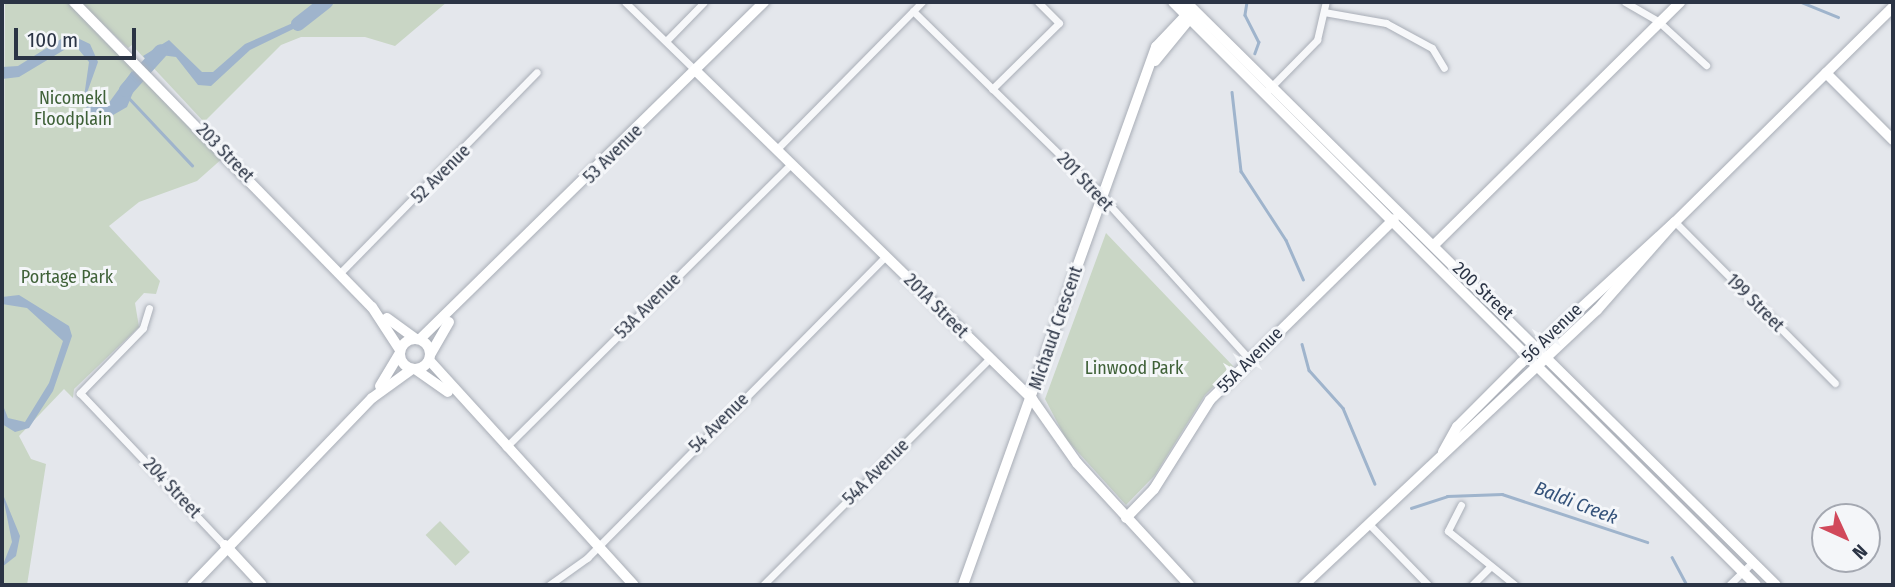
<!DOCTYPE html>
<html>
<head>
<meta charset="utf-8">
<style>
  body { margin:0 }
  #map { position:relative; width:1895px; height:587px; overflow:hidden; background:#e4e7ec; font-family:"Fira Sans Condensed",sans-serif }
  div>[style] { position:absolute }
  .green>* { inset:0; background:#c9d6c5; transform-origin:0 0 }
  .water>* { inset:0; background:#9fb4cc }
  .stream>* { height:2.5px; margin:-1.25px; padding:0 1.25px; transform-origin:1.25px; border-radius:1.25px; background:#9fb4cc }
  .river>* { height:14px; margin:-7px; padding:0 7px; transform-origin:7px; border-radius:7px; background:#9fb4cc }
  .roads { filter:drop-shadow(0 0 2px #a9aeb7) drop-shadow(0 0 2px #a9aeb7) }
  .street>* { height:7px; margin:-3.5px; padding:0 3.5px; transform-origin:3.5px; border-radius:3.5px; background:#f7f8fa }
  .secondary>* { height:10px; margin:-5px; padding:0 5px; transform-origin:5px; border-radius:5px; background:#fff }
  .secondary>.ring { margin:-5px; padding:0; box-sizing:content-box; background:none; border:10px solid #fff; border-radius:50% }
  span { translate:-50% -50%; white-space:nowrap; text-align:center; line-height:1.15; -webkit-text-stroke:6px #f4f6f9; paint-order:stroke }
  .park-label { font-size:18px; color:#3f6138 }
  .street-label { font-size:18px; color:#2b3445 }
  .water-label { font-size:19px; color:#34527a; font-style:italic }
  .frame { position:absolute; inset:0; border:4px solid #2b3445; pointer-events:none }
  .north { position:absolute; left:1811px; top:503px; width:70px; height:70px; box-sizing:border-box; background:#f4f6f9; border:2px solid #a4a8b1; border-radius:50%; rotate:135deg; font-size:19px; font-weight:700; line-height:28px; text-align:center; color:#2b3445 }
  .north::after { content:''; display:block; margin:auto; width:24px; height:32px; background:#d1495b; clip-path:polygon(50% 0,100% 100%,50% 72%,0 100%) }
  .scale { position:absolute; left:14px; top:28px; width:122px; height:32px; box-sizing:border-box; border:4px solid #2b3445; border-top:0; padding-left:9px; font-size:21px; line-height:24px; white-space:nowrap; color:#2b3445; -webkit-text-stroke:5px #f4f6f9; paint-order:stroke }
</style>
</head>
<body>
<div id="map">
  <div class="green">
    <i style="clip-path:polygon(5px 2px,68px 2px,224px 157px,197px 181px,139px 202px,109px 226px,160px 281px,156px 294px,144px 293px,135px 303px,139px 327px,74px 389px,73px 398px,64px 389px,19px 436px,31px 459px,46px 464px,27px 585px,2px 585px)"></i>
    <i style="clip-path:polygon(80px 2px,447px 2px,395px 46px,365px 37px,301px 37px,281px 45px,204px 122px,132px 45px,128px 48px)"></i>
    <i style="clip-path:polygon(1106px 233px,1234px 367px,1205px 395px,1155px 475px,1126px 505px,1066px 439px,1045px 399px)"></i>
    <i style="left:440px;top:521px;width:43px;height:20px;rotate:46deg"></i>
  </div>
  <div class="water">
    <i style="clip-path:polygon(311px 15px,316px 18px,250px 50px,211px 86px,198px 85px,176px 57px,161px 55px,150px 64px,143px 56px,169px 40px,202px 72px,213px 72px,245px 44px)"></i>
    <i style="clip-path:polygon(69px 34px,90px 44px,98px 62px,83px 104px,89px 62px,74px 44px,19px 77px,2px 79px,2px 67px,18px 66px)"></i>
    <i style="clip-path:polygon(132px 71px,139px 78px,127px 107px,101px 122px,91px 119px,85px 109px,92px 101px,108px 104px)"></i>
    <i style="clip-path:polygon(19px 295px,69px 326px,72px 336px,53px 391px,29px 428px,15px 432px,2px 424px,2px 403px,8px 418px,25px 422px,49px 383px,63px 341px,27px 308px,2px 304px,2px 297px)"></i>
    <i style="clip-path:polygon(2px 492px,20px 536px,16px 556px,2px 567px,12px 542px)"></i>
  </div>
  <div class="stream">
    <i style="left:1247px;top:2px;width:13px;rotate:99deg"></i>
    <i style="left:1245px;top:15px;width:30px;rotate:63deg"></i>
    <i style="left:1259px;top:42px;width:12px;rotate:110deg"></i>
    <i style="left:1801px;top:2px;width:40px;rotate:22deg"></i>
    <i style="left:1232px;top:92px;width:80px;rotate:83.5deg"></i>
    <i style="left:1241px;top:171px;width:82px;rotate:56.9deg"></i>
    <i style="left:1286px;top:240px;width:43px;rotate:66.4deg"></i>
    <i style="left:130px;top:99px;width:91px;rotate:46.8deg"></i>
    <i style="left:1302px;top:344px;width:27px;rotate:75deg"></i>
    <i style="left:1309px;top:370px;width:51px;rotate:48.2deg"></i>
    <i style="left:1343px;top:408px;width:82px;rotate:67.2deg"></i>
    <i style="left:1411px;top:508px;width:38px;rotate:-18deg"></i>
    <i style="left:1447px;top:496px;width:55px;rotate:-2.1deg"></i>
    <i style="left:1502px;top:494px;width:153px;rotate:18.3deg"></i>
    <i style="left:1672px;top:557px;width:32px;rotate:62deg"></i>
  </div>
  <div class="river">
    <i style="left:298px;top:24px;width:36px;rotate:-38deg"></i>
    <i style="left:126px;top:90px;width:52px;rotate:-48.1deg"></i>
  </div>
  <div class="roads">
    <div class="street">
      <i style="left:625px;top:2px;width:99px;rotate:44.2deg"></i>
      <i style="left:1625px;top:2px;width:39px;rotate:30deg"></i>
      <i style="left:1659px;top:22px;width:64px;rotate:42.5deg"></i>
      <i style="left:913px;top:11px;width:255px;rotate:44.4deg"></i>
      <i style="left:1095px;top:189px;width:231px;rotate:47.8deg"></i>
      <i style="left:1324px;top:12px;width:63px;rotate:10.1deg"></i>
      <i style="left:1386px;top:23px;width:52px;rotate:28.5deg"></i>
      <i style="left:1432px;top:48px;width:23px;rotate:59deg"></i>
      <i style="left:666px;top:41px;width:54px;rotate:-45.7deg"></i>
      <i style="left:992px;top:89px;width:94px;rotate:-44.6deg"></i>
      <i style="left:1059px;top:23px;width:30px;rotate:-135deg"></i>
      <i style="left:1269px;top:89px;width:69px;rotate:-45.6deg"></i>
      <i style="left:1317px;top:40px;width:39px;rotate:-77deg"></i>
      <i style="left:776px;top:150px;width:208px;rotate:-45.4deg"></i>
      <i style="left:1675px;top:222px;width:227px;rotate:45.2deg"></i>
      <i style="left:340px;top:273px;width:281px;rotate:-45.6deg"></i>
      <i style="left:149px;top:308px;width:21px;rotate:107deg"></i>
      <i style="left:143px;top:328px;width:91px;rotate:134.1deg"></i>
      <i style="left:80px;top:393px;width:209px;rotate:46.5deg"></i>
      <i style="left:506px;top:447px;width:402px;rotate:-44.8deg"></i>
      <i style="left:1461px;top:505px;width:29px;rotate:117deg"></i>
      <i style="left:1448px;top:531px;width:86px;rotate:38.9deg"></i>
      <i style="left:1368px;top:523px;width:86px;rotate:45.9deg"></i>
      <i style="left:549px;top:585px;width:47px;rotate:-35.4deg"></i>
      <i style="left:587px;top:558px;width:425px;rotate:-45.3deg"></i>
      <i style="left:763px;top:585px;width:320px;rotate:-45deg"></i>
      <i style="left:1472px;top:585px;width:24px;rotate:-45deg"></i>
      <i style="left:1729px;top:585px;width:33px;rotate:-44deg"></i>
    </div>
    <div class="secondary">
      <i style="left:74px;top:2px;width:426px;rotate:45.7deg"></i>
      <i style="left:372px;top:307px;width:51px;rotate:56.9deg"></i>
      <i style="left:1173px;top:2px;width:824px;rotate:45deg"></i>
      <i style="left:1186px;top:2px;width:829px;rotate:44.66deg"></i>
      <i style="left:1155px;top:61px;width:58px;rotate:-50.6deg"></i>
      <i style="left:696px;top:71px;width:470px;rotate:44.3deg"></i>
      <i style="left:1032px;top:399px;width:78px;rotate:54.9deg"></i>
      <i style="left:1077px;top:463px;width:166px;rotate:47.4deg"></i>
      <i style="left:1826px;top:73px;width:95px;rotate:45deg"></i>
      <i style="left:1434px;top:245px;width:346px;rotate:-44.6deg"></i>
      <i style="left:387px;top:318px;width:34px;rotate:36deg"></i>
      <i class="ring" style="left:400px;top:339px;width:20px;height:20px"></i>
      <i style="left:420px;top:339px;width:482px;rotate:-44.4deg"></i>
      <i style="left:430px;top:355px;width:38px;rotate:-60deg"></i>
      <i style="left:429px;top:360px;width:304px;rotate:47.7deg"></i>
      <i style="left:415px;top:369px;width:40px;rotate:34.9deg"></i>
      <i style="left:380px;top:386px;width:39px;rotate:-59deg"></i>
      <i style="left:1443px;top:452px;width:29px;rotate:-61deg"></i>
      <i style="left:1457px;top:427px;width:91px;rotate:-45deg"></i>
      <i style="left:1521px;top:363px;width:209px;rotate:-42.5deg"></i>
      <i style="left:1675px;top:222px;width:306px;rotate:-44.6deg"></i>
      <i style="left:1126px;top:518px;width:40px;rotate:-46deg"></i>
      <i style="left:1154px;top:489px;width:105px;rotate:-57.8deg"></i>
      <i style="left:1210px;top:400px;width:258px;rotate:-44.5deg"></i>
      <i style="left:225px;top:545px;width:54px;rotate:47.2deg"></i>
      <i style="left:192px;top:585px;width:260px;rotate:-46.1deg"></i>
      <i style="left:372px;top:398px;width:49px;rotate:-35.9deg"></i>
      <i style="left:963px;top:585px;width:572px;rotate:-70.27deg"></i>
      <i style="left:1156px;top:47px;width:50px;rotate:-46.6deg"></i>
      <i style="left:1304px;top:585px;width:402px;rotate:-43.2deg"></i>
      <i style="left:1597px;top:310px;width:112px;rotate:-48.6deg"></i>
    </div>
  </div>
  <div class="park-label">
    <span style="left:73px;top:109px">Nicomekl<br>Floodplain</span>
    <span style="left:67px;top:277px">Portage Park</span>
    <span style="left:1134px;top:368px">Linwood Park</span>
  </div>
  <div class="street-label">
    <span style="left:225px;top:153px;rotate:46deg">203 Street</span>
    <span style="left:613px;top:154px;rotate:-45deg">53 Avenue</span>
    <span style="left:441px;top:174px;rotate:-45deg">52 Avenue</span>
    <span style="left:1085px;top:182px;rotate:47deg">201 Street</span>
    <span style="left:1483px;top:291px;rotate:43deg">200 Street</span>
    <span style="left:1755px;top:303px;rotate:45deg">199 Street</span>
    <span style="left:648px;top:306px;rotate:-45deg">53A Avenue</span>
    <span style="left:936px;top:306px;rotate:45deg">201A Street</span>
    <span style="left:1056px;top:328px;rotate:-71deg">Michaud Crescent</span>
    <span style="left:1552px;top:333px;rotate:-44deg">56 Avenue</span>
    <span style="left:1250px;top:360px;rotate:-45deg">55A Avenue</span>
    <span style="left:719px;top:423px;rotate:-45deg">54 Avenue</span>
    <span style="left:876px;top:472px;rotate:-45deg">54A Avenue</span>
    <span style="left:172px;top:488px;rotate:47deg">204 Street</span>
  </div>
  <div class="water-label">
    <span style="left:1576px;top:503px;rotate:21deg">Baldi Creek</span>
  </div>
  <div class="frame"></div>
  <div class="north">N</div>
  <div class="scale">100 m</div>
</div>
</body>
</html>
